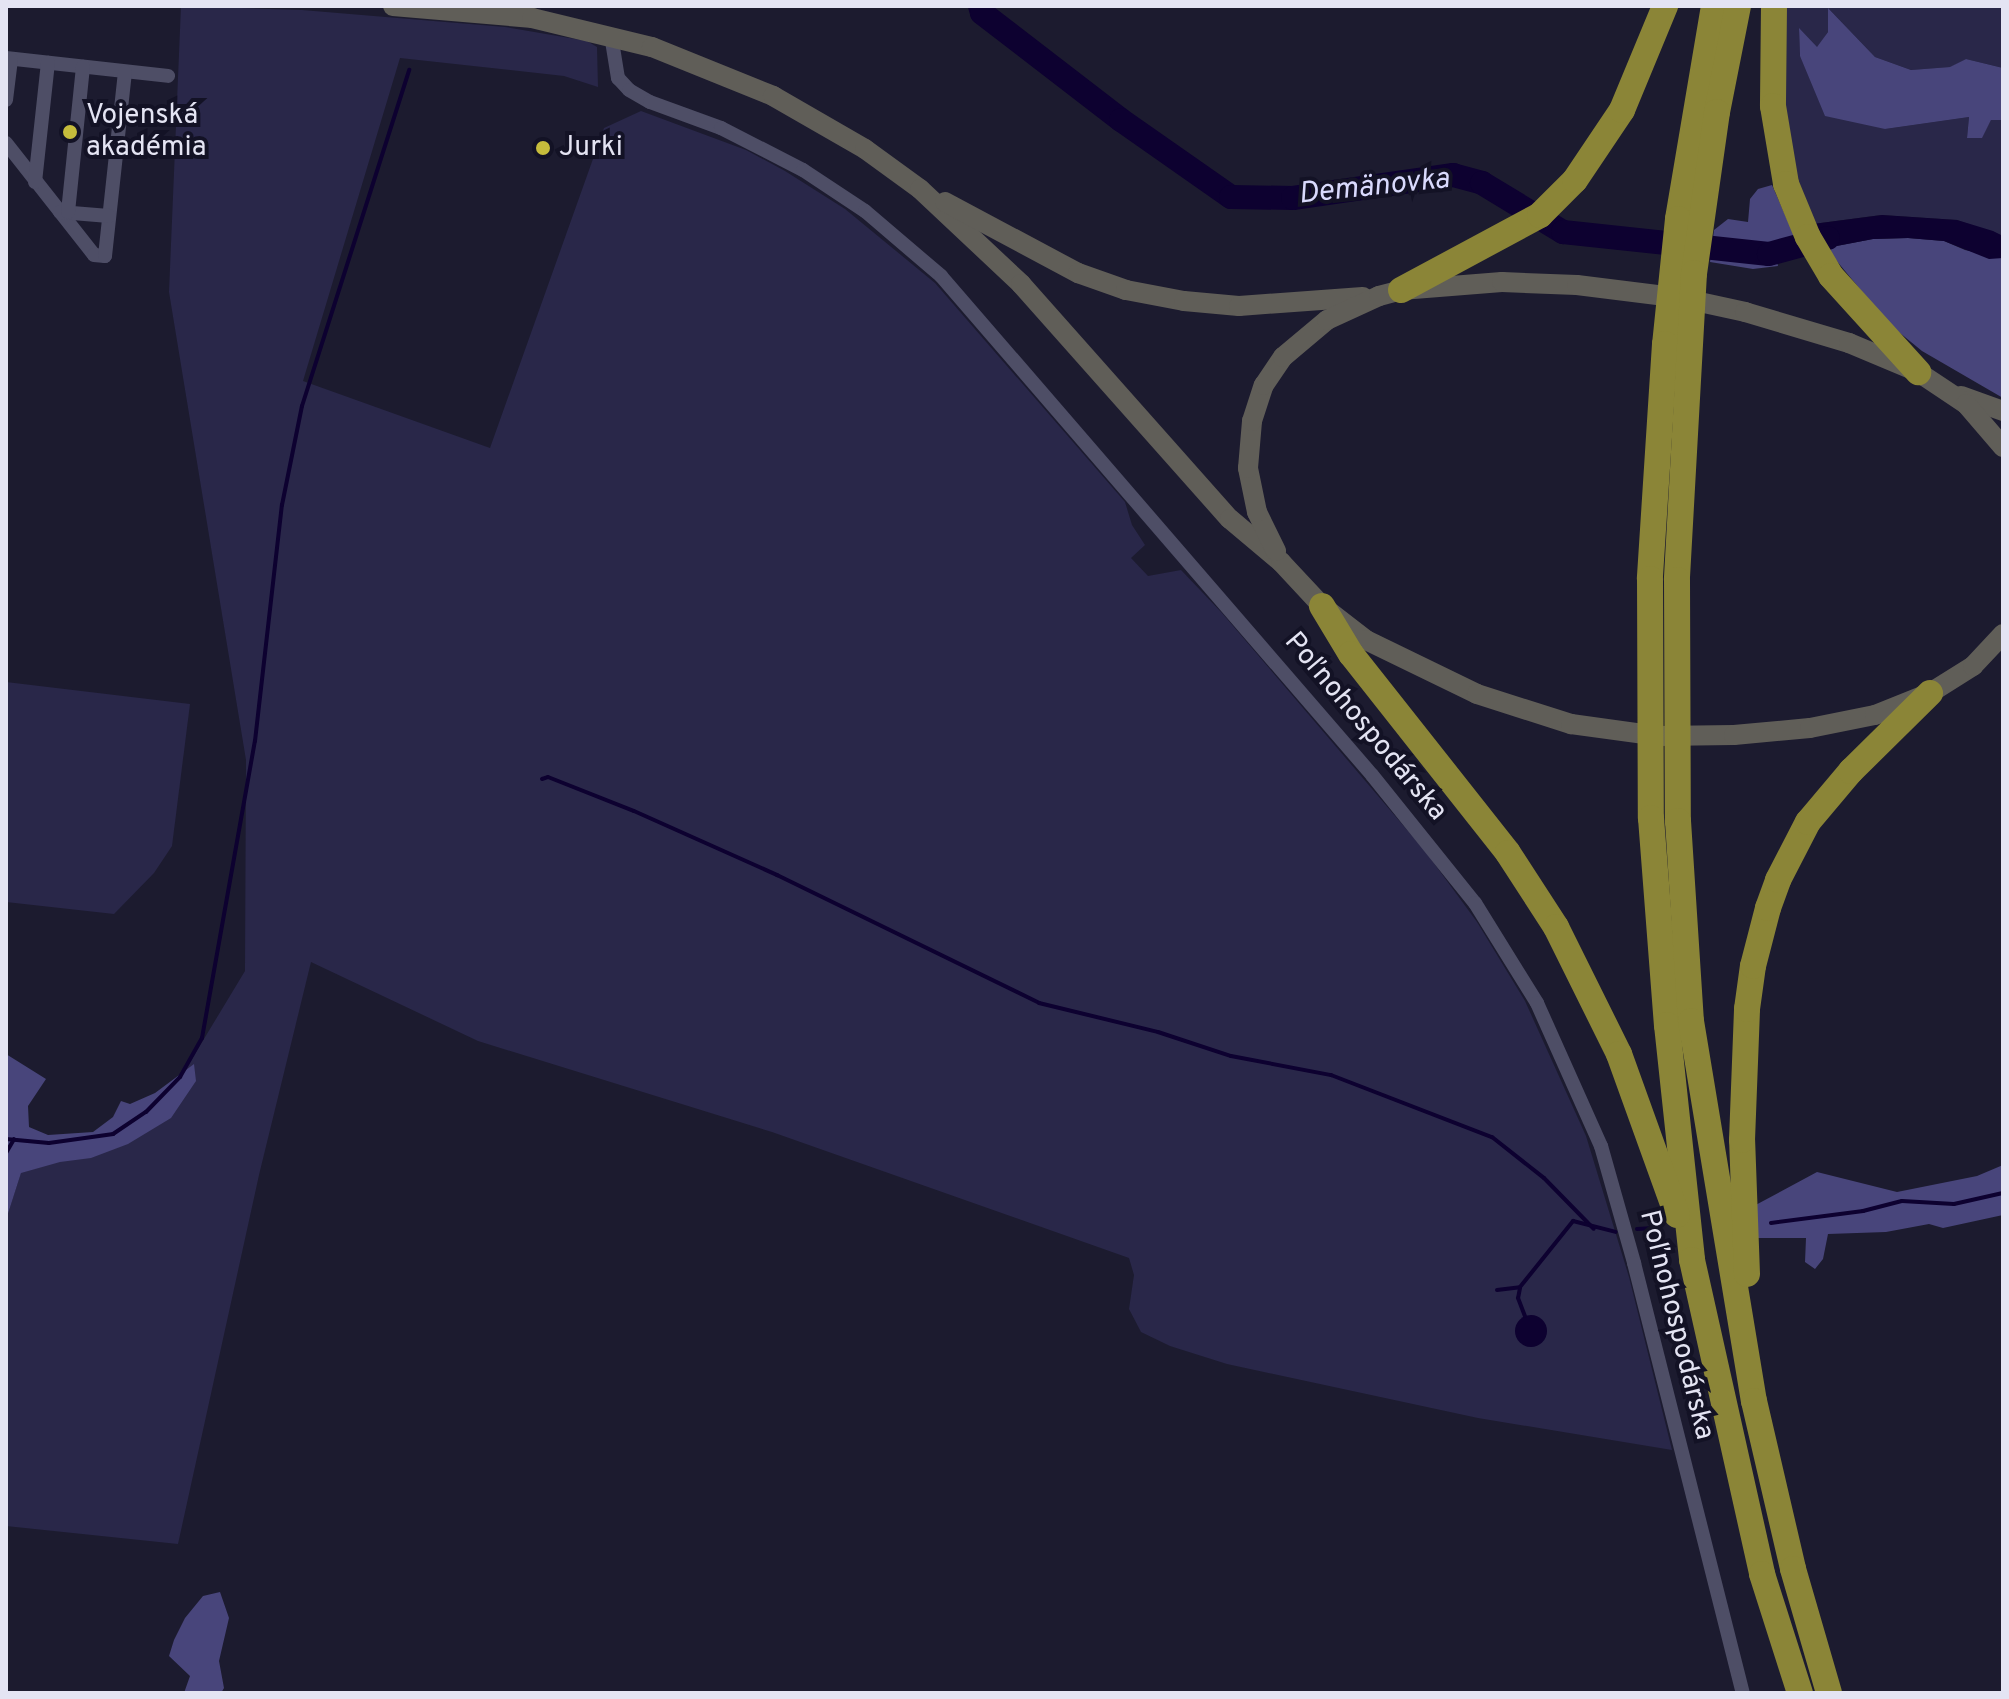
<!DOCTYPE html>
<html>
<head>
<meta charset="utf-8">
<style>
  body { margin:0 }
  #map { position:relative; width:2009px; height:1699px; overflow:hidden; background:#1c1b2f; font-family:Overpass,sans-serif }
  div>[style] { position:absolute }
  .green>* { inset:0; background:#292749 }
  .forest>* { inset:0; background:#48457b }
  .water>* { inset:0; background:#0d0130 }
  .round { border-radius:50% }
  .stream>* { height:4px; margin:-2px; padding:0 2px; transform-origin:2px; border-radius:2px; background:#0d0130 }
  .river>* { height:24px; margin:-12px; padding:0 12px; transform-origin:12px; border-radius:12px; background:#0d0130 }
  .minor>* { height:14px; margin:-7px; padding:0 7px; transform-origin:7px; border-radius:7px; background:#4e4e66 }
  .secondary>* { height:20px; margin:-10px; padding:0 10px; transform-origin:10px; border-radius:10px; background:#605e58 }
  .motorway>* { height:26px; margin:-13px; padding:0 13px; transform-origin:13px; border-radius:13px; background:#8b8537 }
  .dots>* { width:22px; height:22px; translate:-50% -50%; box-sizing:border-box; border:4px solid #131225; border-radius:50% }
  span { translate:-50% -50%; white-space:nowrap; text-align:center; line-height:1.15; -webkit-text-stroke:8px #131225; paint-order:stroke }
  .poi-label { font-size:28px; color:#e4e4f3 }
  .left { translate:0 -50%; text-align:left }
  .street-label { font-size:28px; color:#e4e4f3 }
  .water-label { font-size:30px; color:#d9dafd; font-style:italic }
  .frame { position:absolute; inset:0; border:8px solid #e4e4f3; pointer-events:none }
</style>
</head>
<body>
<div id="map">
  <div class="green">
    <i style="clip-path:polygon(181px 6px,302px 10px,505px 27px,587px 41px,597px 47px,598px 87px,564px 76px,400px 58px,303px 381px,490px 448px,604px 128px,641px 111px,746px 150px,785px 171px,845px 209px,935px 283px,1125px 502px,1132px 525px,1145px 545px,1131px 558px,1148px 576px,1181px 570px,1222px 613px,1425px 851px,1477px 922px,1525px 1001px,1586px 1136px,1629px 1277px,1672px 1450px,1478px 1418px,1227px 1364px,1170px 1346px,1141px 1332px,1129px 1309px,1134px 1275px,1129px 1258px,772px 1132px,478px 1041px,311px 962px,259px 1175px,178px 1544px,6px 1526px,6px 1220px,23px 1166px,158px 1115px,245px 971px,246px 760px,169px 292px)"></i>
    <i style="clip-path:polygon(1780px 6px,2003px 6px,2003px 68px,1966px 59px,1951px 67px,1911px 70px,1875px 57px,1829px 9px,1828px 32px,1817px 48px,1799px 30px,1800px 56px,1885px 129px,1969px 117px,1967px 137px,1981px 138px,1991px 120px,2003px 120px,2003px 236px,1957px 220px,1881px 215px,1813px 224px,1796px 180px,1781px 111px)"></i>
    <i style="clip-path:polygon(6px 682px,190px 704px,172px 846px,154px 873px,114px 914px,6px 902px)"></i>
  </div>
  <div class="forest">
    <i style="clip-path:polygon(1828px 8px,1875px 57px,1911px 70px,1950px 67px,1966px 59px,2003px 68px,2003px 120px,1991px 120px,1982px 138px,1967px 138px,1969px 117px,1885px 129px,1825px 116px,1800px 56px,1799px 28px,1817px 47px,1828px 32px)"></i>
    <i style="clip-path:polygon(1772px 185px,1797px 242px,1775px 250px,1778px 266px,1753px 269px,1710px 262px,1714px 230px,1728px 219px,1748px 222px,1750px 199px,1758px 189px)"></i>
    <i style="clip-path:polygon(1908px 238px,1944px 241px,1965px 250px,2003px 258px,2003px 398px,1922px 351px,1889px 324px,1826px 248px,1873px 239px)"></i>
    <i style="clip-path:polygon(6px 1054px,46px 1079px,28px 1106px,29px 1127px,48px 1135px,93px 1132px,113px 1117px,121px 1101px,130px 1104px,155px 1093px,194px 1064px,196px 1081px,171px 1118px,128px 1144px,91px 1158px,60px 1162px,21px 1173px,6px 1220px)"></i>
    <i style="clip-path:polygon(2003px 1165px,2003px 1215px,1943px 1228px,1929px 1224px,1886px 1232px,1828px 1234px,1823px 1259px,1815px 1269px,1805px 1262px,1806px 1238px,1752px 1238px,1750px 1208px,1817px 1172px,1897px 1192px,1977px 1176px)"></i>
    <i style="clip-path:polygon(220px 1592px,229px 1618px,219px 1661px,224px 1688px,221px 1693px,184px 1693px,190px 1676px,169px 1656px,174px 1640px,185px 1618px,203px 1596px)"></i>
  </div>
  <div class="water">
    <i style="clip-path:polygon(1882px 215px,1957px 220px,1993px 231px,2003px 236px,2003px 258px,1989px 259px,1944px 241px,1908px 238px,1873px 239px,1826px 248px,1813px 224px)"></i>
    <i class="round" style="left:1515px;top:1315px;width:32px;height:32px"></i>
  </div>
  <div class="stream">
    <i style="left:542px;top:779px;width:6px;rotate:-18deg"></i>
    <i style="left:548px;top:777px;width:92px;rotate:21.6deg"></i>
    <i style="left:634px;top:811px;width:157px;rotate:24.1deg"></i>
    <i style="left:777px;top:875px;width:292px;rotate:26deg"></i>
    <i style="left:1039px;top:1003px;width:122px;rotate:13.7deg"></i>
    <i style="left:1158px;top:1032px;width:77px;rotate:18.2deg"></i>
    <i style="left:1231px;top:1056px;width:102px;rotate:10.8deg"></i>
    <i style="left:1331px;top:1075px;width:173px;rotate:21.1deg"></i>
    <i style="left:1492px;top:1137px;width:66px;rotate:38.3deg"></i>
    <i style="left:1544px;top:1178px;width:71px;rotate:45.6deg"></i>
    <i style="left:6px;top:1139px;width:43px;rotate:5.3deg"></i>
    <i style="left:49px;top:1143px;width:65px;rotate:-8deg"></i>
    <i style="left:113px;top:1134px;width:40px;rotate:-34deg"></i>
    <i style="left:146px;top:1112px;width:49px;rotate:-45.8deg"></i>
    <i style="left:180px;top:1077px;width:45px;rotate:-60.6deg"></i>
    <i style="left:202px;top:1038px;width:302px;rotate:-79.9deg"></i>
    <i style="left:255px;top:741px;width:238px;rotate:-83.5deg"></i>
    <i style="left:282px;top:505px;width:101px;rotate:-78.6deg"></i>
    <i style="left:302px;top:406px;width:353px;rotate:-72.3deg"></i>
    <i style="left:6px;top:1153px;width:16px;rotate:-60deg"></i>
    <i style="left:1771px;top:1223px;width:93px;rotate:-7.4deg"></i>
    <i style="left:1863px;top:1211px;width:40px;rotate:-14.4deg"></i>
    <i style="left:1902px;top:1201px;width:52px;rotate:3.3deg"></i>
    <i style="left:1954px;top:1204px;width:50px;rotate:-12.7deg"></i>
    <i style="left:1637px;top:1229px;width:18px;rotate:-3deg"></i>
    <i style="left:1520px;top:1288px;width:10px;rotate:101deg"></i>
    <i style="left:1518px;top:1298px;width:19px;rotate:69deg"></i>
    <i style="left:1497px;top:1290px;width:23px;rotate:-7deg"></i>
    <i style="left:1520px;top:1287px;width:85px;rotate:-51.2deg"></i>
    <i style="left:1573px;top:1221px;width:44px;rotate:14.3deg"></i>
  </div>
  <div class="river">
    <i style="left:980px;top:6px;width:7px;rotate:74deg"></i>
    <i style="left:982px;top:13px;width:175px;rotate:37.6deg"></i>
    <i style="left:1121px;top:120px;width:134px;rotate:35deg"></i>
    <i style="left:1231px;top:197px;width:62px;rotate:0.9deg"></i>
    <i style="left:1293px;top:198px;width:162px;rotate:-8.2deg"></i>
    <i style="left:1453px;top:175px;width:30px;rotate:15deg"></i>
    <i style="left:1482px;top:183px;width:95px;rotate:31.2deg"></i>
    <i style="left:1563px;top:232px;width:207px;rotate:6.1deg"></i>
    <i style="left:1769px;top:254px;width:61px;rotate:-15.2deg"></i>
  </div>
  <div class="minor">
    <i style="left:611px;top:35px;width:44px;rotate:80.8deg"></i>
    <i style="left:618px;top:78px;width:16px;rotate:47deg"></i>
    <i style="left:629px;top:90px;width:24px;rotate:30deg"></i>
    <i style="left:650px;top:102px;width:76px;rotate:20.1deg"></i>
    <i style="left:721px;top:128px;width:92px;rotate:27.1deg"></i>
    <i style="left:803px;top:170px;width:74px;rotate:33.5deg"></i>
    <i style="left:865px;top:211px;width:100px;rotate:40.5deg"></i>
    <i style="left:941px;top:276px;width:659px;rotate:49.18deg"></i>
    <i style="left:1372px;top:775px;width:164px;rotate:51.2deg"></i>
    <i style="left:1475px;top:903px;width:118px;rotate:58.2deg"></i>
    <i style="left:1537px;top:1003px;width:157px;rotate:65.9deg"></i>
    <i style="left:1601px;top:1146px;width:122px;rotate:74.2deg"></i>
    <i style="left:1634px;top:1263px;width:444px;rotate:75.8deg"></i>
    <i style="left:6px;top:58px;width:163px;rotate:6.3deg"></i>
    <i style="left:6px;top:100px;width:41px;rotate:-83deg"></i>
    <i style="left:6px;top:143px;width:142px;rotate:51.8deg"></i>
    <i style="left:94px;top:255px;width:11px;rotate:5deg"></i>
    <i style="left:105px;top:256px;width:185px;rotate:-83.8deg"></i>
    <i style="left:35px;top:182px;width:120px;rotate:-83.8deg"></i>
    <i style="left:60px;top:212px;width:49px;rotate:4.7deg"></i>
    <i style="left:68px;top:212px;width:146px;rotate:-84.1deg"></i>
  </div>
  <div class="secondary">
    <i style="left:393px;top:6px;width:140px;rotate:4.9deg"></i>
    <i style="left:532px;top:18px;width:123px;rotate:13.6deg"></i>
    <i style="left:652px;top:47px;width:131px;rotate:22deg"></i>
    <i style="left:773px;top:96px;width:106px;rotate:29.9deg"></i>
    <i style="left:865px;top:149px;width:68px;rotate:36deg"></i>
    <i style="left:920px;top:189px;width:139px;rotate:43.2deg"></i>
    <i style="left:1021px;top:284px;width:314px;rotate:48.4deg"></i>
    <i style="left:1230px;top:519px;width:67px;rotate:40.1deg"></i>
    <i style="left:1281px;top:562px;width:60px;rotate:47deg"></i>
    <i style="left:1322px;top:606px;width:56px;rotate:37.7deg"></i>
    <i style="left:1366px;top:640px;width:123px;rotate:25.9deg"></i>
    <i style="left:1477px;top:694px;width:99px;rotate:17.7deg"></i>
    <i style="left:1571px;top:724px;width:89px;rotate:7.8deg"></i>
    <i style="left:1659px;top:736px;width:75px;rotate:-0.8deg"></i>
    <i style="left:1734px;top:735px;width:76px;rotate:-5.3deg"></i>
    <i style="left:1810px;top:728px;width:66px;rotate:-11.3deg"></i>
    <i style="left:1875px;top:715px;width:59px;rotate:-21.8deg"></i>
    <i style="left:1930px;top:693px;width:51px;rotate:-32.1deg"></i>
    <i style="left:1973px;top:666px;width:44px;rotate:-46.8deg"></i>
    <i style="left:945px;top:202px;width:151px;rotate:28.1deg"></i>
    <i style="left:1078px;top:273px;width:51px;rotate:19.5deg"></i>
    <i style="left:1126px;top:290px;width:59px;rotate:10.7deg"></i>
    <i style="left:1184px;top:301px;width:55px;rotate:5.2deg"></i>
    <i style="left:1239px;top:306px;width:124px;rotate:-4.2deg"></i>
    <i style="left:1961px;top:396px;width:45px;rotate:19.7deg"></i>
    <i style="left:1276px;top:551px;width:43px;rotate:-116deg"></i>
    <i style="left:1257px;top:512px;width:45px;rotate:-101.6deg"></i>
    <i style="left:1248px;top:468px;width:47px;rotate:-85.1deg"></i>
    <i style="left:1252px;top:421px;width:38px;rotate:-72deg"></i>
    <i style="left:1264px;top:385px;width:34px;rotate:-56deg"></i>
    <i style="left:1283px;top:357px;width:57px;rotate:-40.1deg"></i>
    <i style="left:1327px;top:320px;width:57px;rotate:-24.8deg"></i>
    <i style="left:1379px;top:296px;width:23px;rotate:-15deg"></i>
    <i style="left:1401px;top:290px;width:101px;rotate:-4.5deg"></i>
    <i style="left:1502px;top:282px;width:75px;rotate:2.3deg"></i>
    <i style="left:1577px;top:285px;width:105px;rotate:7.1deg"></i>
    <i style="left:1681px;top:298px;width:66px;rotate:12.3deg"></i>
    <i style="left:1745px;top:312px;width:109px;rotate:16.6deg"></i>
    <i style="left:1849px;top:343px;width:75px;rotate:22.8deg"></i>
    <i style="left:1918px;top:372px;width:58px;rotate:33.7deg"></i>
    <i style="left:1966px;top:404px;width:57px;rotate:49.3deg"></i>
  </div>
  <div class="motorway">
    <i style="left:1714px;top:6px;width:216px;rotate:99.6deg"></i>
    <i style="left:1678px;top:219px;width:126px;rotate:95.9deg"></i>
    <i style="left:1665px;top:344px;width:235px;rotate:93.7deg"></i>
    <i style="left:1650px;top:579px;width:239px;rotate:89.8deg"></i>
    <i style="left:1651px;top:818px;width:208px;rotate:85.6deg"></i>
    <i style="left:1667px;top:1025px;width:236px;rotate:83.9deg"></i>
    <i style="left:1692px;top:1260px;width:322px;rotate:77.4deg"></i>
    <i style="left:1762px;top:1574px;width:125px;rotate:72.3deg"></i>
    <i style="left:1738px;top:6px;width:108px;rotate:101.2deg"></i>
    <i style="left:1717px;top:112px;width:163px;rotate:98.1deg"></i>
    <i style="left:1694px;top:273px;width:307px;rotate:93.2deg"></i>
    <i style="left:1677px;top:580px;width:241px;rotate:89.8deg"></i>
    <i style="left:1678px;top:821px;width:200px;rotate:86.3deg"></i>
    <i style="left:1691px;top:1021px;width:385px;rotate:80.6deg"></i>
    <i style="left:1754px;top:1401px;width:172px;rotate:76.9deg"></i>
    <i style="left:1793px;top:1569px;width:129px;rotate:73.8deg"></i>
    <i style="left:1774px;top:6px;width:100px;rotate:90.6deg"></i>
    <i style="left:1773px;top:106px;width:79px;rotate:80.5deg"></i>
    <i style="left:1786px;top:184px;width:57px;rotate:67.5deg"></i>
    <i style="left:1808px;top:237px;width:45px;rotate:59.5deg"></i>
    <i style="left:1831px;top:276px;width:130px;rotate:47.8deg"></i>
    <i style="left:1401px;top:290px;width:158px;rotate:-28.3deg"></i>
    <i style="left:1540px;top:215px;width:49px;rotate:-45deg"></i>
    <i style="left:1575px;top:180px;width:84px;rotate:-56.1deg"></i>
    <i style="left:1622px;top:110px;width:113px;rotate:-67.5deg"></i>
    <i style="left:1322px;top:606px;width:56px;rotate:58.9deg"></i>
    <i style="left:1351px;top:654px;width:253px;rotate:51.7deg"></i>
    <i style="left:1508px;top:853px;width:88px;rotate:57deg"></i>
    <i style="left:1556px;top:927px;width:142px;rotate:63.6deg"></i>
    <i style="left:1619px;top:1054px;width:171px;rotate:70.2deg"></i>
    <i style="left:1747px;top:1274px;width:134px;rotate:-92.1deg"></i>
    <i style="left:1742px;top:1140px;width:131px;rotate:-87.8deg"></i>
    <i style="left:1747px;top:1009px;width:43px;rotate:-82.1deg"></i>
    <i style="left:1753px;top:966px;width:60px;rotate:-75.5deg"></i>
    <i style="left:1768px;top:908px;width:30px;rotate:-70deg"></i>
    <i style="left:1778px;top:880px;width:65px;rotate:-62.7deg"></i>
    <i style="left:1808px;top:822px;width:67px;rotate:-49.9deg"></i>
    <i style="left:1851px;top:771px;width:111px;rotate:-44.6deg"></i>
  </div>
  <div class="dots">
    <i style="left:70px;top:132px;background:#c6bc3c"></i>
    <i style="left:543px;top:148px;background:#c6bc3c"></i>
  </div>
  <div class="poi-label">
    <span class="left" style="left:86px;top:132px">Vojenská<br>akadémia</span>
    <span class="left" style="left:559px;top:148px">Jurki</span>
  </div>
  <div class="street-label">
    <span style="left:1365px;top:727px;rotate:50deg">Poľnohospodárska</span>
    <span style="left:1676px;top:1325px;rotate:76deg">Poľnohospodárska</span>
  </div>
  <div class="water-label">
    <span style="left:1374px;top:188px;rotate:-6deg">Demänovka</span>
  </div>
  <div class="frame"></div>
</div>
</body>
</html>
